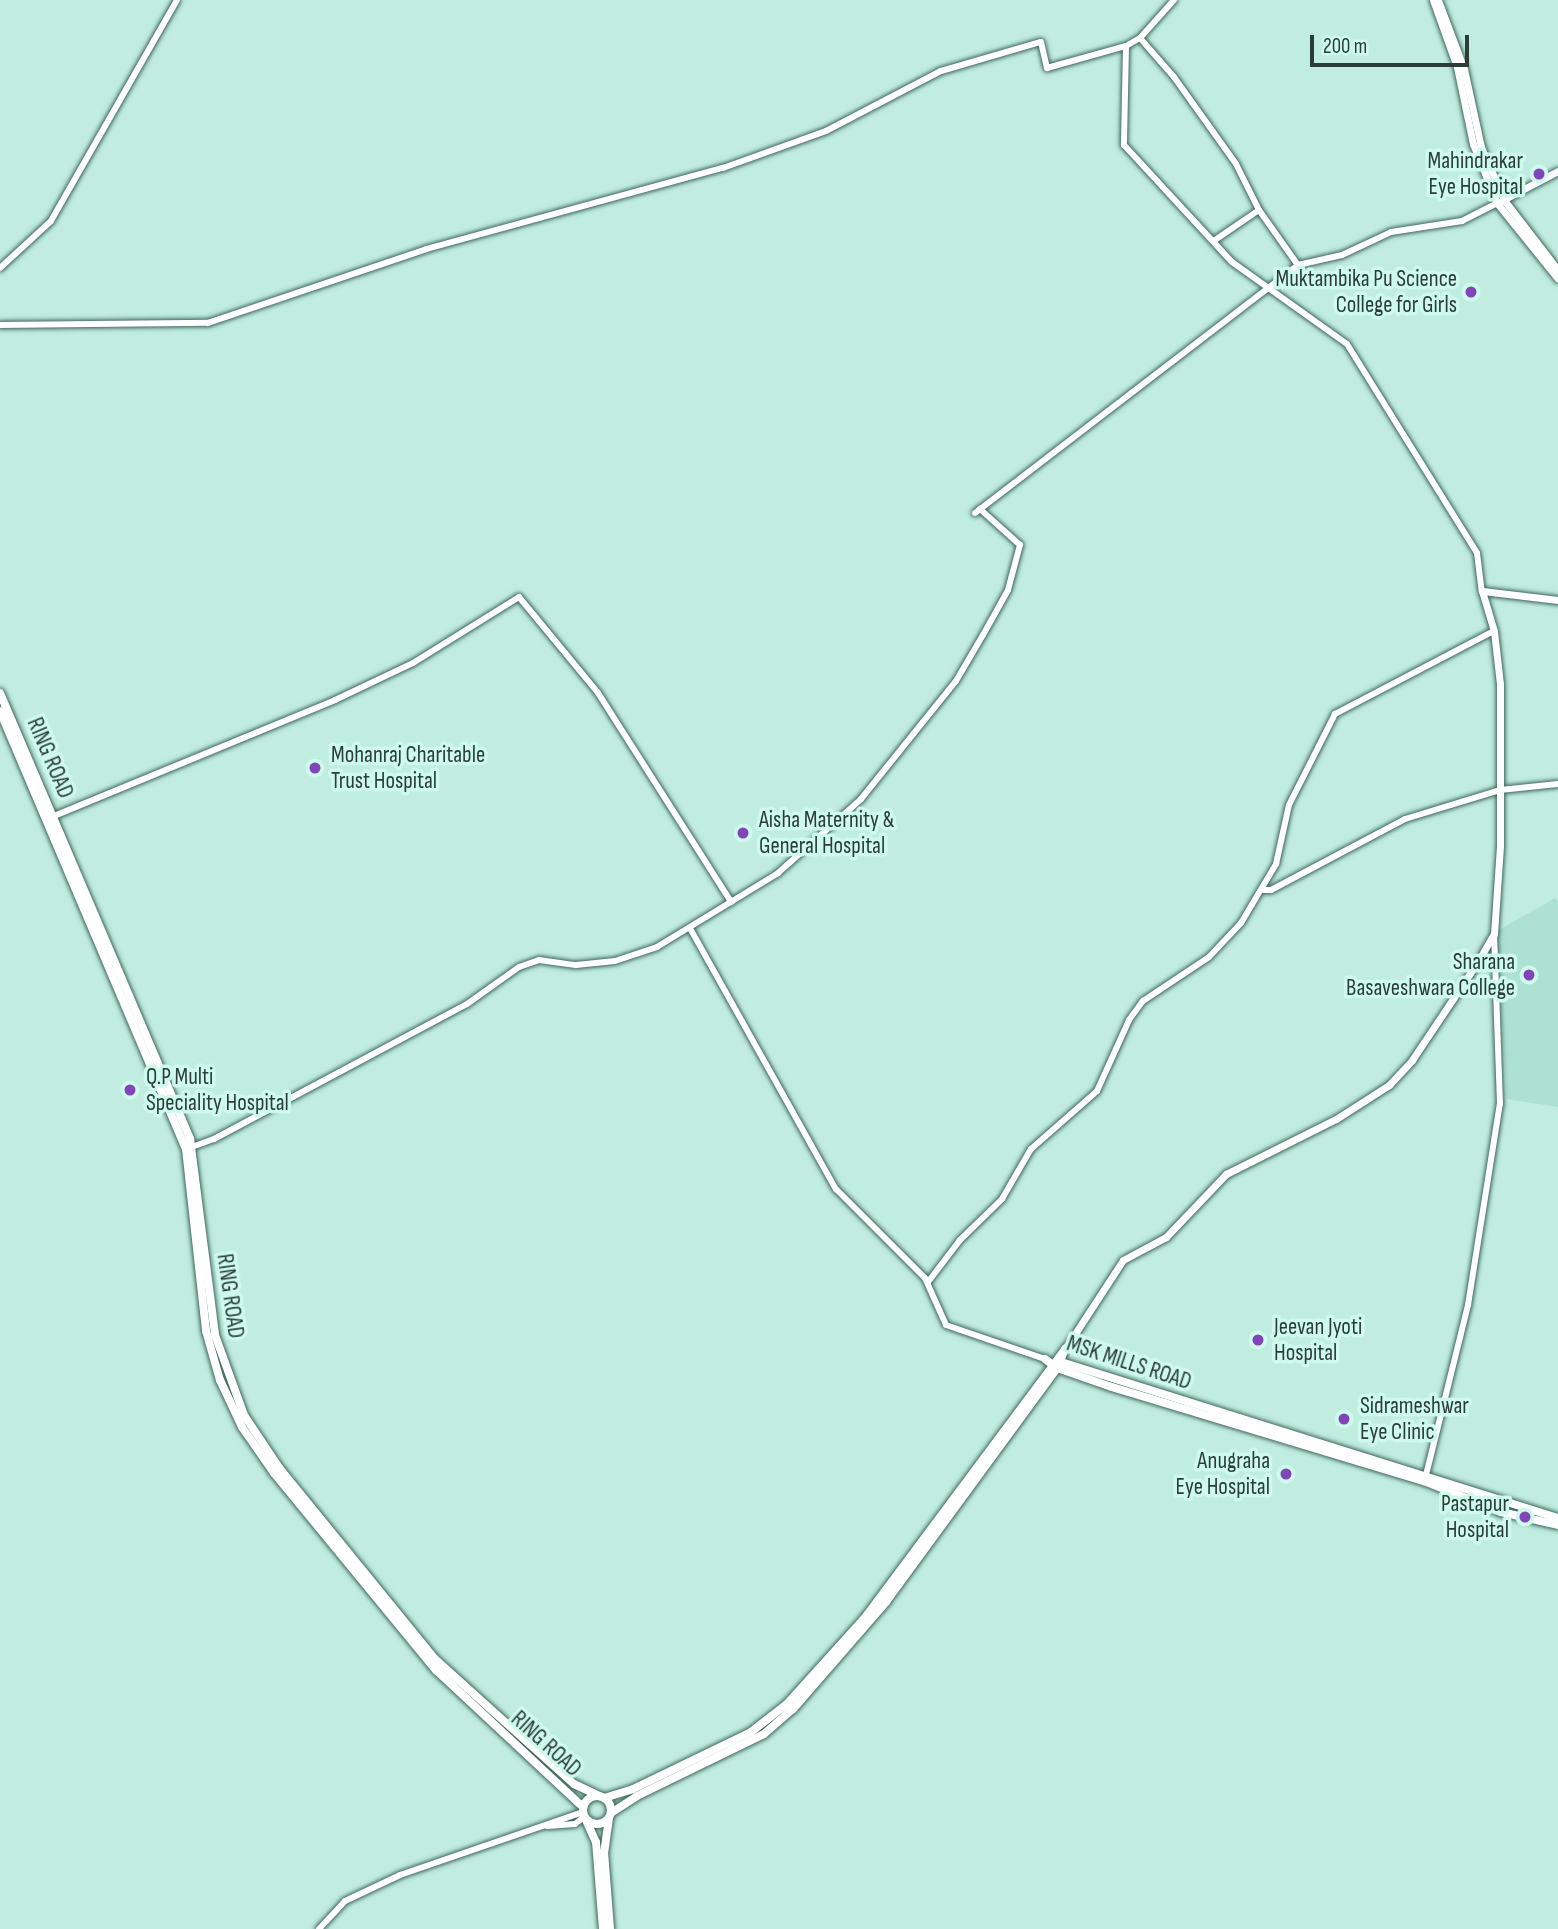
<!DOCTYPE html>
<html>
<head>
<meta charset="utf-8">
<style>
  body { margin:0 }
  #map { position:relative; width:1558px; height:1929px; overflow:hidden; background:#c1ede0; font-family:"Sofia Sans Condensed",sans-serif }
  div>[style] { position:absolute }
  .built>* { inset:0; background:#ade2d2 }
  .roads { filter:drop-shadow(0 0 2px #3f675c) drop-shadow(0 0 2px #3f675c) }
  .tertiary>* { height:6px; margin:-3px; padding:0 3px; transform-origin:3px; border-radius:3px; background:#fff }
  .secondary>* { height:7px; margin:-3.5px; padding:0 3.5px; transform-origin:3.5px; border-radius:3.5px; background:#fff }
  .primary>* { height:8px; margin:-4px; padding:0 4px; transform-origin:4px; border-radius:4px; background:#fff }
  .trunk>* { height:8px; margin:-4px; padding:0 4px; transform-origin:4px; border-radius:4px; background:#fff }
  .trunk>.ring { margin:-4px; padding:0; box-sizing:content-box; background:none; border:8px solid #fff; border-radius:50% }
  .dots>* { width:19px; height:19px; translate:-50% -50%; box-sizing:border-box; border:4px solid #cefaed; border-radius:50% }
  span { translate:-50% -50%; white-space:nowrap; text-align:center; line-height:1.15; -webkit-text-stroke:7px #cefaed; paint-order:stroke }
  .poi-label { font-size:23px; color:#2b3d37 }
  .right { translate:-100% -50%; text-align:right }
  .left { translate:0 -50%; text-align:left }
  .street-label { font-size:23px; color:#2b3d37 }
  .scale { position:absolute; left:1310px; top:35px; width:159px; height:32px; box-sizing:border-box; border:4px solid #2b3d37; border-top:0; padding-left:9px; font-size:21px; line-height:24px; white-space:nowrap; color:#2b3d37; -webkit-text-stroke:5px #cefaed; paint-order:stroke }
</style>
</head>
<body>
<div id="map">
  <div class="built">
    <i style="clip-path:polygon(1555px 898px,1558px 901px,1558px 1107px,1507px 1099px,1497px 931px)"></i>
  </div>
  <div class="roads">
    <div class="tertiary">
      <i style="left:1140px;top:38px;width:52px;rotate:48.9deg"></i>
      <i style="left:1174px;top:77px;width:107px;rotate:54.5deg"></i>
      <i style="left:1236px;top:164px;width:51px;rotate:63.4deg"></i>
      <i style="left:1259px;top:210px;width:67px;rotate:54.7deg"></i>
      <i style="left:1298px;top:265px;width:45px;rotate:-12.8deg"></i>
      <i style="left:1342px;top:255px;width:54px;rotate:-25.1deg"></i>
      <i style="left:1391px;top:232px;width:72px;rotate:-8.8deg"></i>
      <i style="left:1462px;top:221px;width:39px;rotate:-27deg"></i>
      <i style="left:1126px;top:46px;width:99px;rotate:91.2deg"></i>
      <i style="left:1124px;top:145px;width:159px;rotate:47.3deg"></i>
      <i style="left:1232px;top:262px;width:141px;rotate:35.5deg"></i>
      <i style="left:1347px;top:344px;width:246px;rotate:58.1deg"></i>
      <i style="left:1477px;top:553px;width:38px;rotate:83deg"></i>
      <i style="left:1215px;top:240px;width:53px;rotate:-34.3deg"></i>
      <i style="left:0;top:268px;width:69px;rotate:-42.7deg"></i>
      <i style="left:51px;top:221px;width:254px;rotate:-60.3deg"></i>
      <i style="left:0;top:325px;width:208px;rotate:-0.6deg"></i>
      <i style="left:208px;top:323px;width:230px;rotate:-18.7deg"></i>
      <i style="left:426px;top:249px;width:308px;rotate:-15.3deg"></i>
      <i style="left:723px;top:168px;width:109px;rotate:-19.8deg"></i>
      <i style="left:826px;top:131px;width:130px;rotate:-27.6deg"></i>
      <i style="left:941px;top:71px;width:104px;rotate:-16.2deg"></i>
      <i style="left:1041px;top:42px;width:27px;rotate:77deg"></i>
      <i style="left:1047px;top:68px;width:82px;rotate:-15.6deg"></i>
      <i style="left:1126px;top:46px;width:16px;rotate:-30deg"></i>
      <i style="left:1140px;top:38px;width:51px;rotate:-48.2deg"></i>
      <i style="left:975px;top:513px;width:407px;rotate:-37.5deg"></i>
      <i style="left:54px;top:816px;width:304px;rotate:-22.4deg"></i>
      <i style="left:335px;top:700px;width:86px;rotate:-25.4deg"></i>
      <i style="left:413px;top:663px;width:125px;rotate:-31.9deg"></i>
      <i style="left:519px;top:597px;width:124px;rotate:50.5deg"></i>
      <i style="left:598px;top:693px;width:248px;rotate:57.5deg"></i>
      <i style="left:1264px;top:890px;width:7px"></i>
      <i style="left:1271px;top:890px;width:152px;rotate:-27.9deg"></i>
      <i style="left:1405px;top:819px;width:99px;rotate:-17deg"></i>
      <i style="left:1500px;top:790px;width:58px;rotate:-5.9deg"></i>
      <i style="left:691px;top:930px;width:297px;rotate:60.8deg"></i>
      <i style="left:836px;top:1189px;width:126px;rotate:45deg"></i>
      <i style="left:925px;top:1278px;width:51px;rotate:65.9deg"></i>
      <i style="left:946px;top:1325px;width:105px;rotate:19deg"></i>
      <i style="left:189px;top:1148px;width:27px;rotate:-20deg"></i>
      <i style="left:214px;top:1139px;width:287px;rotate:-28.1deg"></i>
      <i style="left:467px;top:1004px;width:64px;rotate:-35.4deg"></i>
      <i style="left:519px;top:967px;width:21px;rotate:-19deg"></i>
      <i style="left:539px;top:960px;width:37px;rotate:8deg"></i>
      <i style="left:576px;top:965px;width:39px;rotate:-6deg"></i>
      <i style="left:615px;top:961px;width:44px;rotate:-18.4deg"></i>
      <i style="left:657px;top:947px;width:142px;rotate:-31.4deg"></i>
      <i style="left:778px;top:873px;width:111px;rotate:-41.7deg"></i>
      <i style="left:861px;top:799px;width:151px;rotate:-51.2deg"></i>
      <i style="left:956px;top:681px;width:53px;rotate:-59.6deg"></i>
      <i style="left:983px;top:635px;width:51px;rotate:-60.9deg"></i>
      <i style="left:1008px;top:590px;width:47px;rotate:-75.1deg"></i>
      <i style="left:1020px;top:545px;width:54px;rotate:-138deg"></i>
      <i style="left:928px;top:1282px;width:53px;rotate:-52.7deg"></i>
      <i style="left:960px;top:1240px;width:59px;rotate:-44.3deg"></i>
      <i style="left:1002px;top:1199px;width:58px;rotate:-59.9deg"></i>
      <i style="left:1031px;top:1149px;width:88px;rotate:-41.3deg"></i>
      <i style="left:1097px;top:1091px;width:78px;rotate:-65.7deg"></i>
      <i style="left:1129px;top:1020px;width:24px;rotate:-54deg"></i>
      <i style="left:1143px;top:1001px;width:79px;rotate:-33.7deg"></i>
      <i style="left:1209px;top:957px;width:47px;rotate:-46.7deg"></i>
      <i style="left:1241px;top:923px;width:69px;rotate:-59.3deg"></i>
      <i style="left:1276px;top:864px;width:60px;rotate:-77.6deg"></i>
      <i style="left:1289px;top:805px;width:102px;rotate:-63.2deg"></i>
      <i style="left:1335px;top:714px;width:179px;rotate:-27.6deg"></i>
      <i style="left:1425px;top:1479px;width:179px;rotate:-76.1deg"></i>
      <i style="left:1468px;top:1305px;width:204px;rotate:-81deg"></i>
      <i style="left:1500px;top:1104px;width:169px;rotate:-92deg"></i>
      <i style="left:547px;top:1826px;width:28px;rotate:-4deg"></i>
      <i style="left:575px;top:1824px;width:11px;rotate:-38deg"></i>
      <i style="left:319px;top:1929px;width:38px;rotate:-47deg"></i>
      <i style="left:345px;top:1901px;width:61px;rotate:-25.3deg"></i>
      <i style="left:400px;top:1875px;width:194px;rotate:-19deg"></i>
    </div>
    <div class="secondary">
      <i style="left:1433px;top:0;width:71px;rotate:70.3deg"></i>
      <i style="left:1457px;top:67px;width:79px;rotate:78.3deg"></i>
      <i style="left:1473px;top:144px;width:64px;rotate:67.9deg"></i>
      <i style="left:1497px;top:203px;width:97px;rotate:51.2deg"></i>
      <i style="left:1438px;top:0;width:74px;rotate:69.4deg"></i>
      <i style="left:1464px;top:69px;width:80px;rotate:77.7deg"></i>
      <i style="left:1481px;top:147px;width:58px;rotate:66.5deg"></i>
      <i style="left:1504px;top:200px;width:88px;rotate:52.4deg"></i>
      <i style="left:1501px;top:201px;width:64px;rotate:-27.8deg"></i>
      <i style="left:1065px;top:1349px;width:106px;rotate:-56.9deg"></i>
      <i style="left:1123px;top:1260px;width:49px;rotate:-28.1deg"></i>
      <i style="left:1166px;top:1237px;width:87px;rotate:-46.4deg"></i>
      <i style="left:1226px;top:1174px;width:123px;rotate:-26.6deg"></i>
      <i style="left:1336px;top:1119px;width:63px;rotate:-32.7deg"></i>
      <i style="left:1389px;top:1085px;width:34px;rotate:-47deg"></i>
      <i style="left:1412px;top:1060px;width:117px;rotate:-56.2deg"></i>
      <i style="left:1477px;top:963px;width:34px;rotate:-60deg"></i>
      <i style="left:1494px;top:934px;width:88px;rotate:-86.1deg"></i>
      <i style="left:1500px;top:846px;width:162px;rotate:-90deg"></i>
      <i style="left:1500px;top:684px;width:53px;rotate:-96.5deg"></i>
      <i style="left:1494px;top:631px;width:42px;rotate:-106.7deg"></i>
      <i style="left:1482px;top:591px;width:77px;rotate:6.8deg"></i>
    </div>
    <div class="primary">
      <i style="left:1045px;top:1359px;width:15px;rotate:37deg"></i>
      <i style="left:1057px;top:1368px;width:58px;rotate:19.1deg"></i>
      <i style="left:1112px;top:1387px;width:326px;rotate:16.8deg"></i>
      <i style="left:1424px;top:1481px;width:83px;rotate:21.9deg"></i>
      <i style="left:1501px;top:1512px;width:58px;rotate:12.8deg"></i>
      <i style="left:1058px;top:1361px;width:524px;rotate:17.43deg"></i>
      <i style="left:604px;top:1798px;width:30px;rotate:-17deg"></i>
      <i style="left:633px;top:1789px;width:131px;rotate:-25.8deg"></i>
      <i style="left:751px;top:1732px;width:46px;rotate:-37.9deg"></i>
      <i style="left:787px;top:1704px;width:120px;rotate:-48deg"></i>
      <i style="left:867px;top:1615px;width:332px;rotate:-53.3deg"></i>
      <i style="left:611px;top:1813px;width:31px;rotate:-33deg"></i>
      <i style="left:637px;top:1796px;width:141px;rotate:-26deg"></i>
      <i style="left:764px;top:1734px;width:38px;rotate:-41deg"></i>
      <i style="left:793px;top:1709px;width:142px;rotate:-49deg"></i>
      <i style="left:886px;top:1602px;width:290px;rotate:-53.8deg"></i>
      <i style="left:1057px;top:1368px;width:21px;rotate:-67deg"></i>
    </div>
    <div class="trunk">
      <i style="left:0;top:693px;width:485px;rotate:66.9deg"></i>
      <i style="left:190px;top:1139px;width:198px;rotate:82.7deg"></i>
      <i style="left:215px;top:1335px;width:85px;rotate:70.1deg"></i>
      <i style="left:244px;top:1415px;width:65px;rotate:56.3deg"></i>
      <i style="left:280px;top:1469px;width:245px;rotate:50.8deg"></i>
      <i style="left:435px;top:1659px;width:187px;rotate:42deg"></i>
      <i style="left:574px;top:1784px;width:29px;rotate:25deg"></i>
      <i style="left:0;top:711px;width:476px;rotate:67deg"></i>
      <i style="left:186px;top:1149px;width:183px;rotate:83.7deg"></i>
      <i style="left:206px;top:1331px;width:51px;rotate:74.1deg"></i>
      <i style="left:220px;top:1380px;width:52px;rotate:64.9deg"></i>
      <i style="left:242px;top:1427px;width:56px;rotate:55.2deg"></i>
      <i style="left:274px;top:1473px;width:255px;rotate:50.6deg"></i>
      <i style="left:436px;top:1670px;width:201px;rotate:43deg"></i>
      <i class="ring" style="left:583px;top:1796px;width:20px;height:20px"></i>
      <i style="left:609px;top:1818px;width:34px;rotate:98deg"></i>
      <i style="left:604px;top:1852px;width:77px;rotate:85.5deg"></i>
      <i style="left:586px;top:1820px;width:24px;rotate:66deg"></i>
      <i style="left:596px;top:1842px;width:87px;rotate:85.4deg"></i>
    </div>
  </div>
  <div class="dots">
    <i style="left:1539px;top:174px;background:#8244b9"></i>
    <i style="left:1471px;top:292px;background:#8244b9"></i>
    <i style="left:315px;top:768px;background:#8244b9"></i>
    <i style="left:743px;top:833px;background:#8244b9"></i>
    <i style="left:1529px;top:975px;background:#8244b9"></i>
    <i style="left:130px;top:1090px;background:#8244b9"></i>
    <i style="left:1258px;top:1340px;background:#8244b9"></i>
    <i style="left:1344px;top:1419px;background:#8244b9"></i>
    <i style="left:1286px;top:1474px;background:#8244b9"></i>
    <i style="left:1525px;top:1517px;background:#8244b9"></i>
  </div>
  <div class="poi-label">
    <span class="right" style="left:1523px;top:174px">Mahindrakar<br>Eye Hospital</span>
    <span class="right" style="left:1457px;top:292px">Muktambika Pu Science<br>College for Girls</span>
    <span class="left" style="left:331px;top:768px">Mohanraj Charitable<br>Trust Hospital</span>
    <span class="left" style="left:759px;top:833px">Aisha Maternity &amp;<br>General Hospital</span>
    <span class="right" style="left:1515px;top:975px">Sharana<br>Basaveshwara College</span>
    <span class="left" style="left:146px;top:1090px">Q.P Multi<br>Speciality Hospital</span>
    <span class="left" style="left:1274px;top:1340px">Jeevan Jyoti<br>Hospital</span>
    <span class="left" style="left:1360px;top:1419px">Sidrameshwar<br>Eye Clinic</span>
    <span class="right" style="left:1270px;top:1474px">Anugraha<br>Eye Hospital</span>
    <span class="right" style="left:1509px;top:1517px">Pastapur<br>Hospital</span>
  </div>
  <div class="street-label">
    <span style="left:50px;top:758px;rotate:67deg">RING ROAD</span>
    <span style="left:230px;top:1296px;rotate:82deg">RING ROAD</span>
    <span style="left:1129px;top:1363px;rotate:18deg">MSK MILLS ROAD</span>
    <span style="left:546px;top:1744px;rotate:42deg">RING ROAD</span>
  </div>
  <div class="scale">200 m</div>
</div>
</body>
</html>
